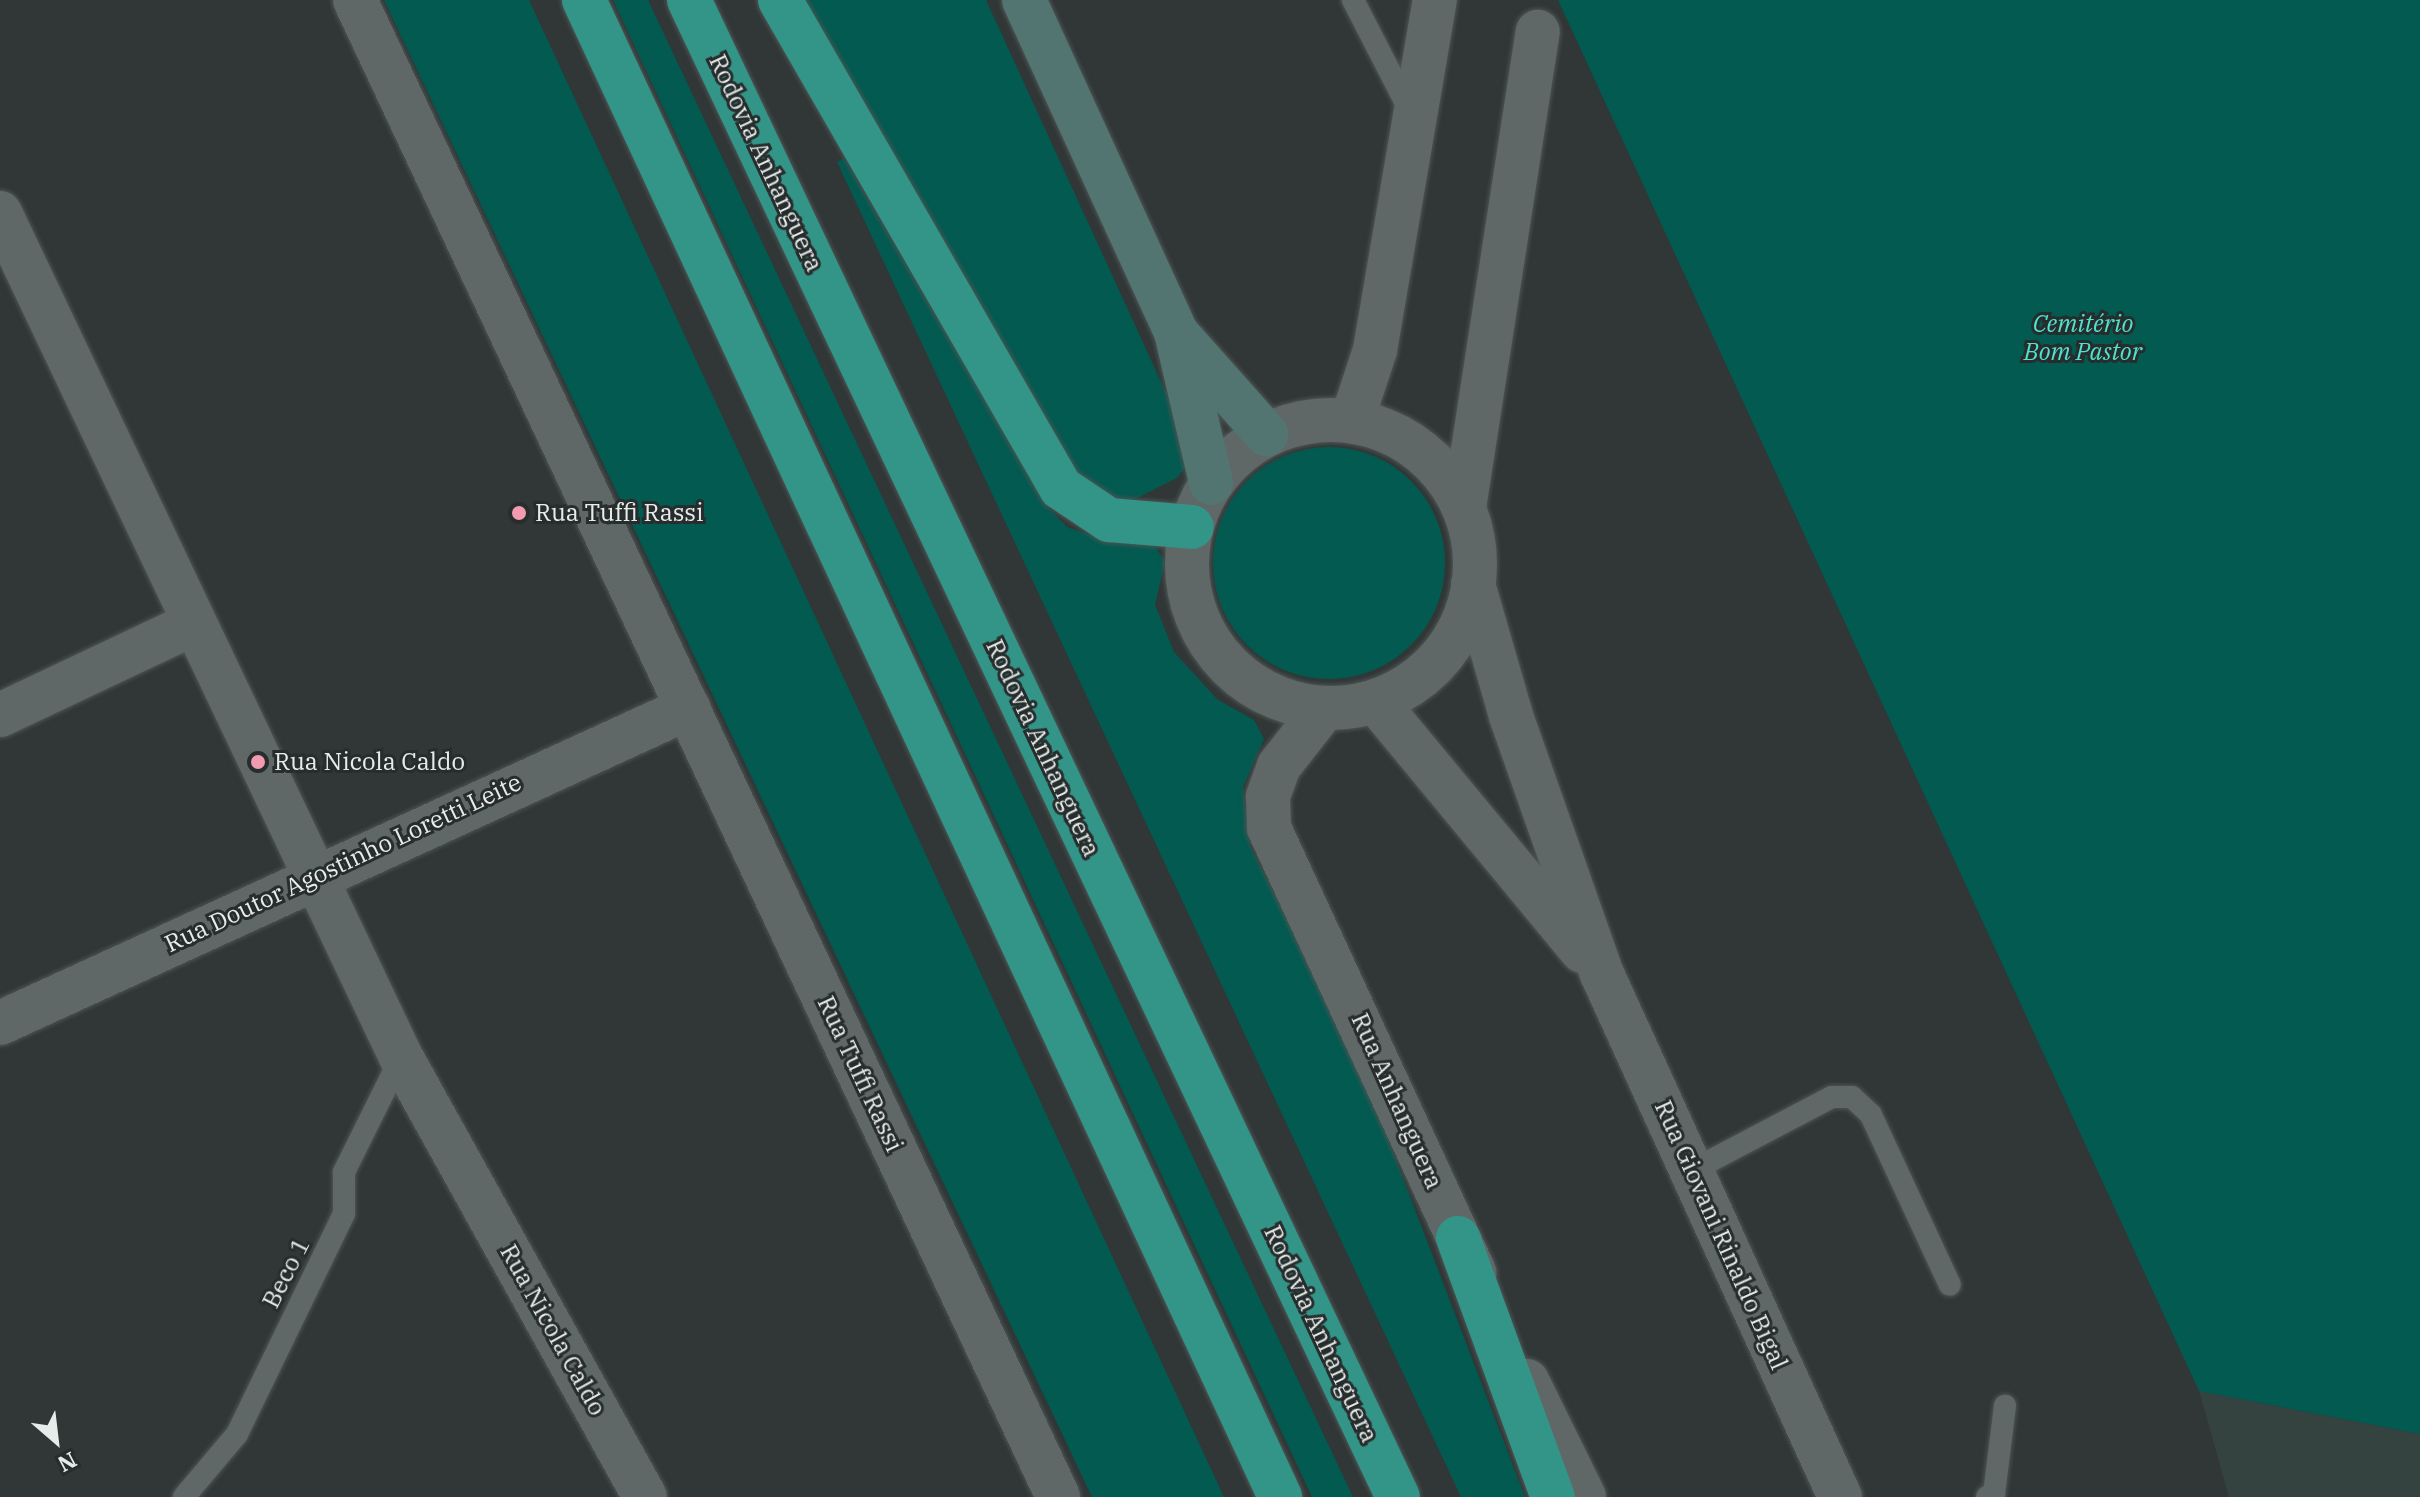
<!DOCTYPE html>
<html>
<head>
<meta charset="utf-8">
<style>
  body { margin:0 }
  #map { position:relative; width:2420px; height:1497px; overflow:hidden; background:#303736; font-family:"IBM Plex Serif",serif }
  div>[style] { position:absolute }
  .built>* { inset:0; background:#344240 }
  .green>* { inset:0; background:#035a51 }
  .round { border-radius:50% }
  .roads { filter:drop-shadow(0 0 2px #4d5453) drop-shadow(0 0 2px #4d5453) }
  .service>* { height:22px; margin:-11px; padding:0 11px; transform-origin:11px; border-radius:11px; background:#606867 }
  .minor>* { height:44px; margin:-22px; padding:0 22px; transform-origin:22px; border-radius:22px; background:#606867 }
  .tertiary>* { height:44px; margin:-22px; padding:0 22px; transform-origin:22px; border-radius:22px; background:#606867 }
  .tertiary>.ring { margin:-22px; padding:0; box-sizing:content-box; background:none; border:44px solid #606867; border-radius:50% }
  .secondary>* { height:44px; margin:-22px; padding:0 22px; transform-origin:22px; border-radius:22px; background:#527571 }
  .motorway>* { height:44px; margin:-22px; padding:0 22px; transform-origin:22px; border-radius:22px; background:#339488 }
  .dots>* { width:22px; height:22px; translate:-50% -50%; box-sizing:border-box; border:4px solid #262d2c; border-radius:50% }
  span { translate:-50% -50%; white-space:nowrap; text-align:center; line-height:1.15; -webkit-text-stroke:6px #262d2c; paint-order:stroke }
  .street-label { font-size:24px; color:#e7eceb }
  .park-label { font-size:24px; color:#51e1cf; font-style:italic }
  .poi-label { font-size:24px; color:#e7eceb }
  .left { translate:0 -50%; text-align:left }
  .north { position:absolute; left:16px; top:1401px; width:80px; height:80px; -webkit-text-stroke:6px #262d2c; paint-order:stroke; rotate:152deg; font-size:22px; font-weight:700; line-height:32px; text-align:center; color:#e7eceb }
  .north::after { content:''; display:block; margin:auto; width:28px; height:36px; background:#e7eceb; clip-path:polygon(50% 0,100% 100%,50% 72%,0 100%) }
</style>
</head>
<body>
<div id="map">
  <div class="built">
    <i style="clip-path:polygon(2199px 1391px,2420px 1434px,2420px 1497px,2229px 1497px)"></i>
  </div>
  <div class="green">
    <i style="clip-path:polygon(384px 0,529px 0,1224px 1497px,1092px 1497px)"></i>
    <i style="clip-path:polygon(613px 0,648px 0,1353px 1497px,1312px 1497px)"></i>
    <i style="clip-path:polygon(801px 0,986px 0,1195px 456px,1177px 478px,1135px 499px,1112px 501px,1078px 487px)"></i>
    <i style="clip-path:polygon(1558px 0,2420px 0,2420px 1434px,2199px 1391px)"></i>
    <i style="clip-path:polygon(844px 158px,1045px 504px,1067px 527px,1116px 543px,1153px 543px,1165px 562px,1155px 605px,1174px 652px,1218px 700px,1254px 720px,1264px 739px,1243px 787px,1250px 846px,1352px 1045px,1525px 1497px,1461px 1497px,837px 162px)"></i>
    <i class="round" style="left:1213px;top:447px;width:232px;height:232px"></i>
  </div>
  <div class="roads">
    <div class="service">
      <i style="left:1353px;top:0;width:127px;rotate:62.8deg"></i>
      <i style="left:1691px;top:1171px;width:159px;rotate:-27.7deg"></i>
      <i style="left:1832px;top:1097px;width:20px"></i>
      <i style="left:1852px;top:1097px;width:26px;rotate:43deg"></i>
      <i style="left:1871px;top:1115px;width:187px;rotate:65.1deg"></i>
      <i style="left:184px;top:1497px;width:82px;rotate:-49.9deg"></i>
      <i style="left:237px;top:1434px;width:245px;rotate:-64.1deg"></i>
      <i style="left:344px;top:1214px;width:42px;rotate:-90deg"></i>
      <i style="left:344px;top:1172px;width:128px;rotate:-63.6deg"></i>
      <i style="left:1987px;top:1497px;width:8px;rotate:-23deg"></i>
      <i style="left:1994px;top:1494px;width:89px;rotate:-82.9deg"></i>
    </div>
    <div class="minor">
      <i style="left:0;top:213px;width:934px;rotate:64.59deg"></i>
      <i style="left:401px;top:1057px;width:503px;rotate:60.99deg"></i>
      <i style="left:1352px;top:420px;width:74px;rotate:-71.8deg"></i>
      <i style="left:1375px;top:350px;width:355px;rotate:-80.3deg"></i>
      <i style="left:1464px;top:508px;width:482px;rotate:-81.2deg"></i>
      <i style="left:0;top:715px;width:210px;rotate:-25.3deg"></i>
      <i style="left:0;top:1023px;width:757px;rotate:-24.6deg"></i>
    </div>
    <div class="tertiary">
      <i style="left:355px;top:0;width:1654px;rotate:64.84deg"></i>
      <i class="ring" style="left:1187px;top:420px;width:244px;height:244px"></i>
      <i style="left:1473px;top:584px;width:137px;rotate:73.9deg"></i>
      <i style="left:1511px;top:716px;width:274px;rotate:70.6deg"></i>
      <i style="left:1602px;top:974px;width:575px;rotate:65.53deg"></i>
      <i style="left:1377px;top:703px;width:322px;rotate:50.4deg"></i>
      <i style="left:1323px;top:710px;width:71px;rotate:128.2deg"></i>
      <i style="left:1279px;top:766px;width:33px;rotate:110deg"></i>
      <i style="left:1268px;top:797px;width:31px;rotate:88deg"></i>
      <i style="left:1269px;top:828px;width:490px;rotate:65.2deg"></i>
      <i style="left:1527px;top:1381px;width:129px;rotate:63.8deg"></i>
    </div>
    <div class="secondary">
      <i style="left:1024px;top:0;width:365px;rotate:65.4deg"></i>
      <i style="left:1176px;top:332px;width:155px;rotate:76.9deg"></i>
      <i style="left:1180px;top:337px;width:130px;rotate:48.4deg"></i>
    </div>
    <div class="motorway">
      <i style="left:584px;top:0;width:1651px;rotate:65.06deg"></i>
      <i style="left:689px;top:0;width:1656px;rotate:64.66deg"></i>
      <i style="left:780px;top:0;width:563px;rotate:60.07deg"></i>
      <i style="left:1061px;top:488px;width:58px;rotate:33.7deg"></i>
      <i style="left:1109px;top:520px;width:83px;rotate:4.8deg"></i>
      <i style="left:1458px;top:1238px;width:276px;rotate:69.9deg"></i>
    </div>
  </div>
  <div class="dots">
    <i style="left:519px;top:513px;background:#f29ab0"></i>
    <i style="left:258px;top:762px;background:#f29ab0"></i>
  </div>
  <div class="street-label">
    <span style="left:766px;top:163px;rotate:65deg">Rodovia Anhanguera</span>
    <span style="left:1043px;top:748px;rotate:65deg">Rodovia Anhanguera</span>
    <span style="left:343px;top:863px;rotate:-25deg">Rua Doutor Agostinho Loretti Leite</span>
    <span style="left:860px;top:1074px;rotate:65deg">Rua Tuffi Rassi</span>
    <span style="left:1397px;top:1101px;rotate:66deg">Rua Anhanguera</span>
    <span style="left:1721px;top:1235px;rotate:66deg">Rua Giovani Rinaldo Bigal</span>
    <span style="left:286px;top:1273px;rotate:-63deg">Beco 1</span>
    <span style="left:553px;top:1330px;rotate:61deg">Rua Nicola Caldo</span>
    <span style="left:1321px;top:1334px;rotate:65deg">Rodovia Anhanguera</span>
  </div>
  <div class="park-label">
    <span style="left:2083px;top:338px">Cemitério<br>Bom Pastor</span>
  </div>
  <div class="poi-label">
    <span class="left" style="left:535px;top:513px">Rua Tuffi Rassi</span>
    <span class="left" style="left:274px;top:762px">Rua Nicola Caldo</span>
  </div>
  <div class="north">N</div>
</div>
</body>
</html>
